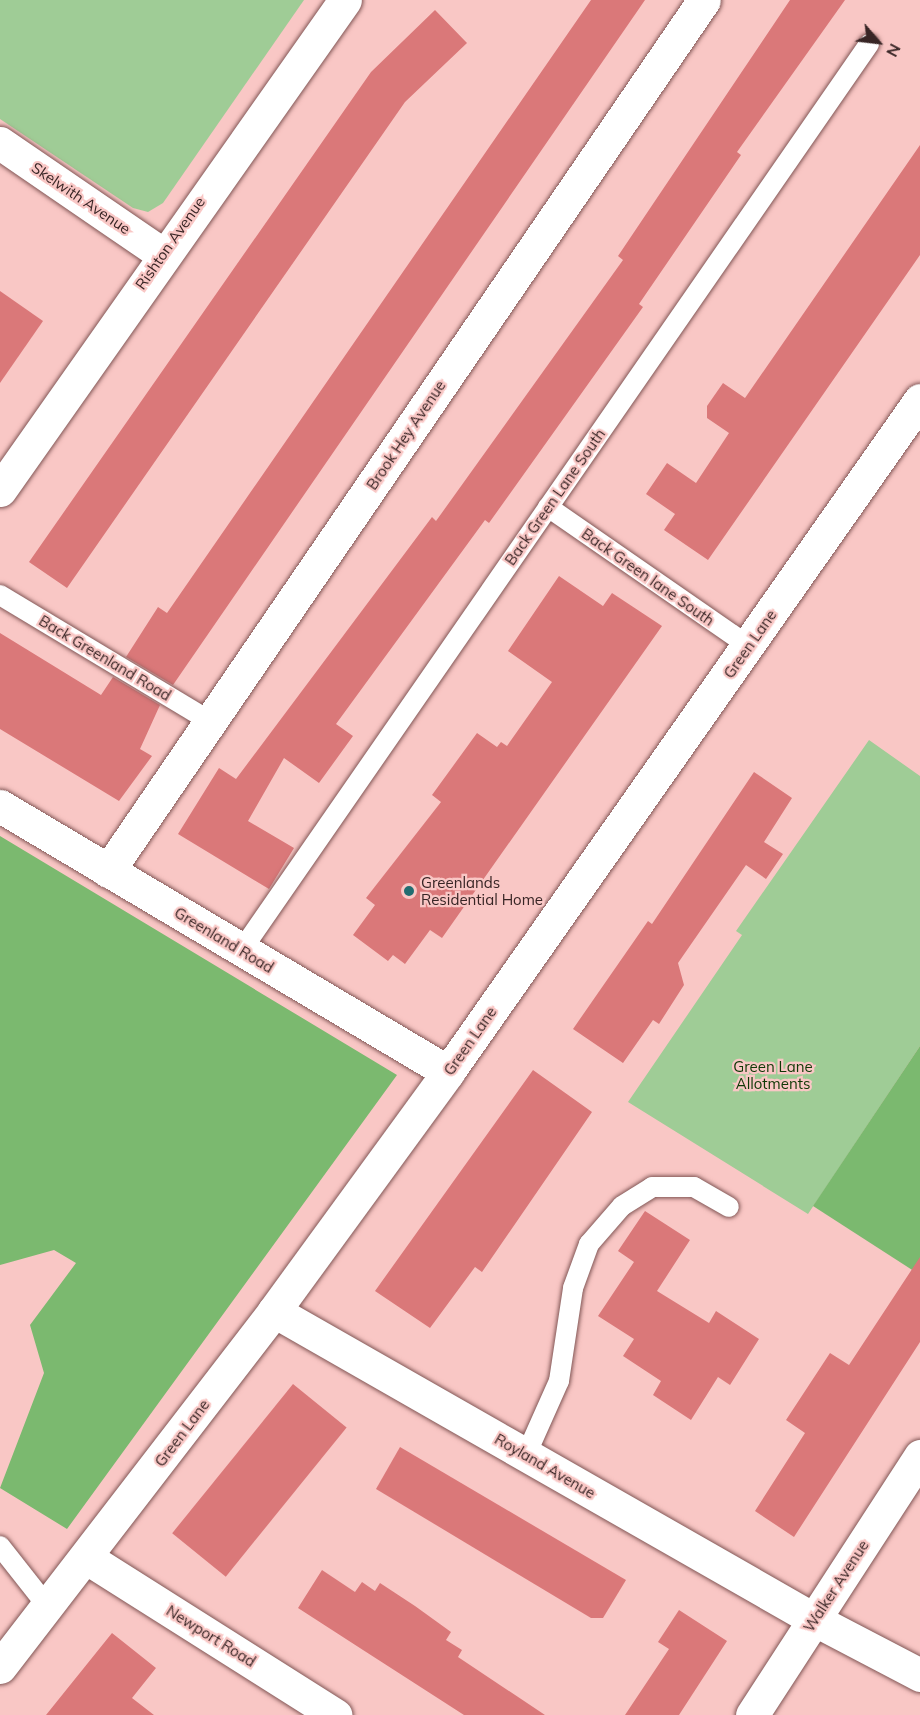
<!DOCTYPE html>
<html>
<head>
<meta charset="utf-8">
<style>
  body { margin:0 }
  #map { position:relative; width:920px; height:1715px; overflow:hidden; background:#f9c7c5; font-family:Mulish,sans-serif }
  div>[style] { position:absolute }
  .green>* { inset:0; background:#9fcc96 }
  .forest>* { inset:0; background:#7bb96f }
  .building>* { inset:0; background:#da7879; transform-origin:0 0 }
  .roads { filter:drop-shadow(0 0 2px #825756) drop-shadow(0 0 2px #825756) }
  .lane>* { height:20px; margin:-10px; padding:0 10px; transform-origin:10px; border-radius:10px; background:#fff }
  .street>* { height:33px; margin:-16.5px; padding:0 16.5px; transform-origin:16.5px; border-radius:16.5px; background:#fff }
  .secondary>* { height:33px; margin:-16.5px; padding:0 16.5px; transform-origin:16.5px; border-radius:16.5px; background:#fff }
  .dots>* { width:16px; height:16px; translate:-50% -50%; box-sizing:border-box; border:3px solid #f9c7c5; border-radius:50% }
  span { translate:-50% -50%; white-space:nowrap; text-align:center; line-height:1.15; -webkit-text-stroke:4.5px #f9c7c5; paint-order:stroke }
  .street-label { font-size:15px; color:#382525 }
  .poi-label { font-size:15px; color:#382525 }
  .left { translate:0 -50%; text-align:left }
  .park-label { font-size:15px; color:#0e3805 }
  .north { position:absolute; left:848px; top:12px; width:60px; height:60px; -webkit-text-stroke:4px #f9c7c5; paint-order:stroke; rotate:118deg; font-size:16px; font-weight:700; line-height:24px; text-align:center; color:#382525 }
  .north::after { content:''; display:block; margin:auto; width:21px; height:27px; background:#382525; clip-path:polygon(50% 0,100% 100%,50% 72%,0 100%) }
</style>
</head>
<body>
<div id="map">
  <div class="green">
    <i style="clip-path:polygon(0 0,304px 0,163px 203px,148px 212px,133px 208px,0 119px)"></i>
    <i style="clip-path:polygon(869px 740px,920px 776px,920px 1046px,808px 1214px,628px 1102px,742px 935px,736px 931px)"></i>
  </div>
  <div class="forest">
    <i style="clip-path:polygon(0 836px,397px 1075px,67px 1529px,0 1488px,44px 1373px,30px 1325px,76px 1263px,54px 1250px,0 1265px)"></i>
    <i style="clip-path:polygon(920px 1046px,920px 1275px,813px 1206px)"></i>
  </div>
  <div class="building">
    <i style="clip-path:polygon(591px 0,645px 0,173px 685px,126px 657px,158px 607px,167px 613px)"></i>
    <i style="clip-path:polygon(790px 0,845px 0,737px 152px,741px 155px,639px 304px,643px 307px,509px 495px,489px 523px,485px 520px,336px 724px,353px 736px,319px 783px,284px 758px,248px 821px,294px 848px,269px 889px,178px 834px,219px 768px,236px 779px,432px 517px,436px 521px,623px 260px,618px 256px)"></i>
    <i style="clip-path:polygon(435px 10px,467px 43px,405px 102px,67px 588px,29px 562px,371px 72px)"></i>
    <i style="clip-path:polygon(920px 145px,920px 255px,708px 560px,664px 530px,675px 514px,646px 494px,667px 463px,696px 483px,729px 433px,707px 418px,707px 406px,723px 383px,745px 398px)"></i>
    <i style="clip-path:polygon(0 291px,43px 321px,0 383px)"></i>
    <i style="clip-path:polygon(559px 576px,603px 606px,612px 593px,662px 626px,442px 938px,430px 930px,405px 964px,393px 955px,388px 961px,353px 935px,375px 905px,366px 898px,441px 802px,432px 795px,477px 733px,497px 747px,501px 742px,507px 746px,552px 682px,508px 651px)"></i>
    <i style="clip-path:polygon(0 633px,101px 695px,113px 677px,160px 705px,140px 749px,152px 756px,119px 801px,0 729px)"></i>
    <i style="clip-path:polygon(754px 772px,792px 798px,764px 842px,783px 854px,766px 879px,746px 865px,678px 963px,684px 985px,659px 1024px,653px 1020px,623px 1063px,573px 1029px,648px 921px,652px 924px)"></i>
    <i style="clip-path:polygon(533px 1070px,592px 1112px,482px 1272px,475px 1267px,430px 1328px,375px 1291px)"></i>
    <i style="clip-path:polygon(645px 1211px,690px 1240px,657px 1291px,709px 1323px,716px 1311px,759px 1339px,730px 1385px,718px 1377px,691px 1420px,653px 1395px,661px 1381px,623px 1356px,634px 1339px,598px 1316px,634px 1262px,618px 1251px)"></i>
    <i style="clip-path:polygon(920px 1257px,920px 1342px,794px 1537px,755px 1511px,805px 1433px,786px 1420px,830px 1353px,849px 1365px)"></i>
    <i style="left:293px;top:1384px;width:69px;height:192px;rotate:39deg"></i>
    <i style="clip-path:polygon(400px 1447px,626px 1580px,603px 1618px,591px 1618px,376px 1489px)"></i>
    <i style="clip-path:polygon(322px 1570px,355px 1592px,362px 1582px,375px 1591px,380px 1583px,415px 1606px,451px 1632px,446px 1640px,462px 1650px,458px 1657px,545px 1715px,464px 1715px,363px 1650px,298px 1608px)"></i>
    <i style="clip-path:polygon(679px 1610px,727px 1641px,679px 1715px,625px 1715px,669px 1649px,658px 1642px)"></i>
    <i style="clip-path:polygon(112px 1633px,156px 1668px,132px 1698px,154px 1715px,46px 1715px)"></i>
  </div>
  <div class="roads">
    <div class="lane">
      <i style="left:548px;top:507px;width:244px;rotate:34.7deg"></i>
      <i style="left:0;top:595px;width:245px;rotate:31deg"></i>
      <i style="left:241px;top:951px;width:1103px;rotate:-55.3deg"></i>
      <i style="left:526px;top:1455px;width:81px;rotate:-66deg"></i>
      <i style="left:559px;top:1381px;width:94px;rotate:-81.4deg"></i>
      <i style="left:573px;top:1288px;width:47px;rotate:-70deg"></i>
      <i style="left:589px;top:1244px;width:50px;rotate:-49deg"></i>
      <i style="left:622px;top:1206px;width:36px;rotate:-32deg"></i>
      <i style="left:652px;top:1187px;width:42px"></i>
      <i style="left:694px;top:1187px;width:40px;rotate:29.7deg"></i>
      <i style="left:0;top:1546px;width:78px;rotate:51.8deg"></i>
    </div>
    <div class="street">
      <i style="left:0;top:143px;width:196px;rotate:34.4deg"></i>
      <i style="left:0;top:490px;width:599px;rotate:-54.85deg"></i>
      <i style="left:0;top:806px;width:521px;rotate:30.7deg"></i>
      <i style="left:108px;top:871px;width:1055px;rotate:-55.62deg"></i>
      <i style="left:274px;top:1311px;width:623px;rotate:29.73deg"></i>
      <i style="left:815px;top:1620px;width:119px;rotate:27.6deg"></i>
      <i style="left:87px;top:1558px;width:294px;rotate:32.3deg"></i>
      <i style="left:752px;top:1715px;width:309px;rotate:-57deg"></i>
    </div>
    <div class="secondary">
      <i style="left:0;top:1667px;width:449px;rotate:-52.4deg"></i>
      <i style="left:274px;top:1311px;width:296px;rotate:-53.9deg"></i>
      <i style="left:448px;top:1072px;width:821px;rotate:-54.92deg"></i>
    </div>
  </div>
  <div class="dots">
    <i style="left:409px;top:891px;background:#216d71"></i>
  </div>
  <div class="street-label">
    <span style="left:81px;top:198px;rotate:34deg">Skelwith Avenue</span>
    <span style="left:170px;top:243px;rotate:-55deg">Rishton Avenue</span>
    <span style="left:406px;top:435px;rotate:-56deg">Brook Hey Avenue</span>
    <span style="left:555px;top:497px;rotate:-55deg">Back Green Lane South</span>
    <span style="left:648px;top:577px;rotate:35deg">Back Green lane South</span>
    <span style="left:750px;top:644px;rotate:-55deg">Green Lane</span>
    <span style="left:105px;top:658px;rotate:31deg">Back Greenland Road</span>
    <span style="left:224px;top:940px;rotate:31deg">Greenland Road</span>
    <span style="left:470px;top:1041px;rotate:-55deg">Green Lane</span>
    <span style="left:182px;top:1433px;rotate:-53deg">Green Lane</span>
    <span style="left:545px;top:1466px;rotate:30deg">Royland Avenue</span>
    <span style="left:836px;top:1586px;rotate:-57deg">Walker Avenue</span>
    <span style="left:211px;top:1636px;rotate:32deg">Newport Road</span>
  </div>
  <div class="poi-label">
    <span class="left" style="left:421px;top:891px">Greenlands<br>Residential Home</span>
  </div>
  <div class="park-label">
    <span style="left:773px;top:1075px">Green Lane<br>Allotments</span>
  </div>
  <div class="north">N</div>
</div>
</body>
</html>
